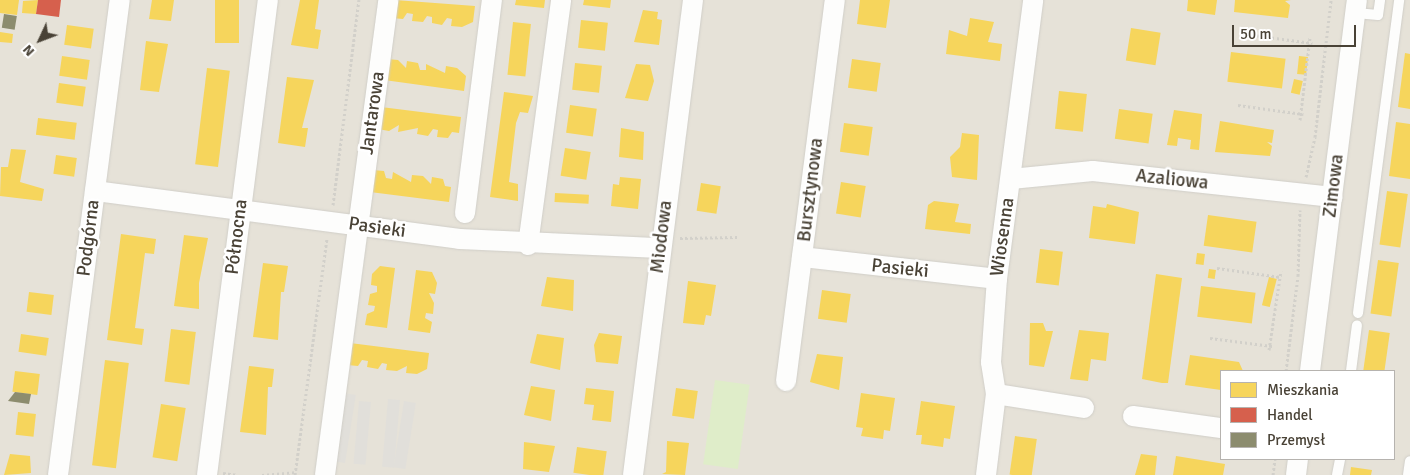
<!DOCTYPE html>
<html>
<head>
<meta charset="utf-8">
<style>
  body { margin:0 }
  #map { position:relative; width:1410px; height:475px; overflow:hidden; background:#f2f0eb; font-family:Signika,sans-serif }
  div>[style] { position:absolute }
  .residential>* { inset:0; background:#e6e2d8 }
  .green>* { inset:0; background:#dfedc9; transform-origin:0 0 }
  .parking>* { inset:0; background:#e1dfda; transform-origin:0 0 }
  .homes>* { inset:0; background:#f6d55c; transform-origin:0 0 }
  .shops>* { inset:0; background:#d6604d }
  .industry>* { inset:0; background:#8c8c6e; transform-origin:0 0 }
  .path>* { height:3px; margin-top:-1.5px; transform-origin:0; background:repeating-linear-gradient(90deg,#d2d0ca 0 2.5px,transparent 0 5px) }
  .roads { filter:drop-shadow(0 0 1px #d0cec8) drop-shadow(0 0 1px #d0cec8) }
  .service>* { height:10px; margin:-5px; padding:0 5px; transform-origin:5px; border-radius:5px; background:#fdfdfc }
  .minor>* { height:20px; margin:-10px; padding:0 10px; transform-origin:10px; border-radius:10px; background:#fdfdfc }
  span { translate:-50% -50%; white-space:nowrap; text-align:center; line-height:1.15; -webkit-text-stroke:5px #fff; paint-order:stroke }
  .street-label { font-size:19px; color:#494236 }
  .legend { position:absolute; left:1220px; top:370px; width:175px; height:90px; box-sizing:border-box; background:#fff; border:1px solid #b6b3af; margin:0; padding:6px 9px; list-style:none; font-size:15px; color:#494236 }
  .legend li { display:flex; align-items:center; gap:10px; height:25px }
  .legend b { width:25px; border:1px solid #b6b3af }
  .north { position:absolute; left:15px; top:15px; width:50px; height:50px; -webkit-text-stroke:4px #fff; paint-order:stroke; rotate:227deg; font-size:14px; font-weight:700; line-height:20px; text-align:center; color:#494236 }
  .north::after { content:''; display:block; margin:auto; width:18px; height:22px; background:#494236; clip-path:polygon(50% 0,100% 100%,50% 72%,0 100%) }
  .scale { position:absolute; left:1232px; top:25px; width:124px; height:22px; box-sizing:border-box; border:2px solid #494236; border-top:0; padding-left:6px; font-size:15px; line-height:18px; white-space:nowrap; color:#494236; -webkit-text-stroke:4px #fff; paint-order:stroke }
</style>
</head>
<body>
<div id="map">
  <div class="residential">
    <i style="clip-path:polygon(evenodd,0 0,1410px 0,1410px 475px,0 475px,0 0,1221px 371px,1394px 371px,1394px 459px,1221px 459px,1221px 371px)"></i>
  </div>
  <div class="green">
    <i style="left:715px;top:380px;width:35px;height:85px;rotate:8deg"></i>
  </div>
  <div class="parking">
    <i style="left:344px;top:393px;width:12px;height:69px;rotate:9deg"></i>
    <i style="left:388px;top:399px;width:12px;height:68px;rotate:5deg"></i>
    <i style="left:359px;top:401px;width:12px;height:63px;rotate:5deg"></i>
    <i style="left:404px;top:401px;width:12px;height:67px;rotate:9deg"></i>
  </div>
  <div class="homes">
    <i style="clip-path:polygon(0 0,19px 0,17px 15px,0 13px)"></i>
    <i style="clip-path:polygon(38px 0,36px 14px,22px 13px,23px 1px)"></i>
    <i style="clip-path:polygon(152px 0,174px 0,171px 21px,149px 19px)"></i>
    <i style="left:215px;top:0;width:24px;height:43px"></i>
    <i style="clip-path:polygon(300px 0,319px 0,315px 29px,321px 30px,318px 49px,291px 45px)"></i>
    <i style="clip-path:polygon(395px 0,475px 6px,473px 22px,462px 27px,451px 26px,452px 19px,447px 18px,442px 25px,432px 23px,432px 17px,427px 16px,423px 22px,412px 21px,413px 14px,407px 13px,403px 19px,392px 18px)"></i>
    <i style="clip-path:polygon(516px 0,545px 0,544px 8px,515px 5px)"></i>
    <i style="clip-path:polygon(584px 0,611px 0,610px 8px,583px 5px)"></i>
    <i style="clip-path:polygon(860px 0,890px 0,886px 28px,857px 24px)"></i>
    <i style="clip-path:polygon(1188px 0,1217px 0,1215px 15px,1187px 11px)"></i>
    <i style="clip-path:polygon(1235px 0,1291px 0,1285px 1px,1290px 5px,1288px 18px,1234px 12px)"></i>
    <i style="clip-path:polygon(643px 10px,658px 12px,657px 19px,662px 20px,659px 45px,634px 42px)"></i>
    <i style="clip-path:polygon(970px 18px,994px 22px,988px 42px,1002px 44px,1000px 61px,946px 54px,949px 30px,967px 36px)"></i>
    <i style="left:581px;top:20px;width:27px;height:28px;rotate:6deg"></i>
    <i style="left:513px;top:22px;width:18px;height:53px;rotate:6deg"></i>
    <i style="left:67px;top:25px;width:27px;height:20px;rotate:8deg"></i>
    <i style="left:1131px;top:28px;width:30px;height:33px;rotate:9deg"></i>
    <i style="clip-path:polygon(0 32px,13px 34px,12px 43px,0 42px)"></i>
    <i style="clip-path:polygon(146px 41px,168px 44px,159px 92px,140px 90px)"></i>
    <i style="left:1231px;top:52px;width:55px;height:30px;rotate:7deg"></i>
    <i style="clip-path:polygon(1405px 53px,1410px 54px,1410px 109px,1398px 107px)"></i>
    <i style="left:62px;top:56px;width:28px;height:20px;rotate:8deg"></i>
    <i style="left:1299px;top:56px;width:9px;height:18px;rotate:6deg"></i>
    <i style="clip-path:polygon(387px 59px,398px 60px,406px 68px,407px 61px,418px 63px,420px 70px,426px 70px,426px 64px,445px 73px,446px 66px,457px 68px,466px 76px,464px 91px,384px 80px)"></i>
    <i style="left:852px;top:59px;width:29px;height:29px;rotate:8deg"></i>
    <i style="left:575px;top:63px;width:27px;height:27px;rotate:6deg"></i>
    <i style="clip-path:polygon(636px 64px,650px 65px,654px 81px,648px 101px,625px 98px)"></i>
    <i style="left:207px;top:68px;width:23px;height:97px;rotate:7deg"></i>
    <i style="clip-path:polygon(287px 77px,314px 80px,302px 128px,308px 128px,305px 147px,278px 143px)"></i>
    <i style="left:1294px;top:79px;width:9px;height:14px;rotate:13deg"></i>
    <i style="left:59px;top:83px;width:27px;height:20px;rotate:8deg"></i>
    <i style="left:1059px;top:91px;width:28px;height:38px;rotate:6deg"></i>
    <i style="clip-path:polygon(504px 92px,533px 96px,528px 113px,520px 112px,516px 123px,509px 182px,518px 184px,518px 201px,490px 197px)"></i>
    <i style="left:570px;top:105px;width:27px;height:28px;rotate:8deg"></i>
    <i style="clip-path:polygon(381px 107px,461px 117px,459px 133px,452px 132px,448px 138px,437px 137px,438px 130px,433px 129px,428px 136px,417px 134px,418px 128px,398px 132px,399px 125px,389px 131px,378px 129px)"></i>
    <i style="left:1119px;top:109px;width:34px;height:30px;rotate:8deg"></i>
    <i style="clip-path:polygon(1174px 110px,1202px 114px,1199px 150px,1190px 149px,1191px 140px,1178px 138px,1177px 146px,1167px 145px)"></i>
    <i style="left:38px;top:118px;width:39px;height:17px;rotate:7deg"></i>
    <i style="clip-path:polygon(1220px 121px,1274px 130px,1272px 143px,1267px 142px,1272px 146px,1270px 156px,1215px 152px)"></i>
    <i style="clip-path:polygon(1396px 122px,1410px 124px,1410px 179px,1389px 176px)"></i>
    <i style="left:844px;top:123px;width:29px;height:29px;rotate:8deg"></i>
    <i style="clip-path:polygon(621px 128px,644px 132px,643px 160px,619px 157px)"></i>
    <i style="clip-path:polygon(962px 133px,979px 135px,977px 180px,952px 177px,950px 157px,960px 147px)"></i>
    <i style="left:565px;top:148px;width:26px;height:28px;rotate:9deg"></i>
    <i style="clip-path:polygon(11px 149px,26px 150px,20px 182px,44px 189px,42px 201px,0 196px,1px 167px,8px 167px)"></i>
    <i style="left:56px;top:155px;width:21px;height:19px;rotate:8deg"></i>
    <i style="clip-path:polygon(373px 170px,384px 171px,386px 178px,392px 179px,393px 172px,411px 182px,412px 175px,423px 176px,431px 184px,432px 177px,443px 179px,445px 186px,451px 187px,449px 202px,370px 192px)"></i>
    <i style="clip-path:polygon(620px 177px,641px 179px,638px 209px,611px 206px,613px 184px,619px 185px)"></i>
    <i style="left:841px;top:182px;width:25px;height:32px;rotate:9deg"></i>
    <i style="left:701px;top:183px;width:20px;height:28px;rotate:9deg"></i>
    <i style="left:1387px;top:191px;width:21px;height:54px;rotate:8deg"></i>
    <i style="left:555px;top:193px;width:34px;height:9px;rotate:3deg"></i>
    <i style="clip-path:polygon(934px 201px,959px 204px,955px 222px,971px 224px,970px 234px,925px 229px,928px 205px)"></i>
    <i style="clip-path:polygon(1107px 204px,1139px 212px,1135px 244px,1089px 238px,1093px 206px,1106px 208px)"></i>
    <i style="left:1208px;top:215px;width:49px;height:31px;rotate:8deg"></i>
    <i style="clip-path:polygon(121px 234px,156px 239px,154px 254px,145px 253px,135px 328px,144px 329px,142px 345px,107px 340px)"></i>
    <i style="clip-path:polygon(184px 235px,208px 238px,199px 283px,199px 309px,174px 306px)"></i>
    <i style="left:1040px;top:249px;width:23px;height:34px;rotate:7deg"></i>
    <i style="left:1197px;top:253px;width:8px;height:11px;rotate:7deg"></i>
    <i style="left:1378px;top:260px;width:21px;height:54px;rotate:8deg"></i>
    <i style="clip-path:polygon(263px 263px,288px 266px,284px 292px,281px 292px,278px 340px,253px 337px)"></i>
    <i style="clip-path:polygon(380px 266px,395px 268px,387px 328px,365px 325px,367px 314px,374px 311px,375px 306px,368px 305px,370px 294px,377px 292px,377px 286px,371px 285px,372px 274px)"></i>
    <i style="left:1209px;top:269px;width:7px;height:9px;rotate:8deg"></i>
    <i style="clip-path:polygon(416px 270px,432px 272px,437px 283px,435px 294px,429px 293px,434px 303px,433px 314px,426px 313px,425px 318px,432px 322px,430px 333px,408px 330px)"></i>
    <i style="clip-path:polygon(1156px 274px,1182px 278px,1168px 383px,1162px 383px,1142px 379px)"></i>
    <i style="clip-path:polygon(547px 277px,574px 280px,573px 311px,541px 306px)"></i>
    <i style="left:1269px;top:277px;width:8px;height:29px;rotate:14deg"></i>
    <i style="clip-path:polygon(688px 281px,716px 285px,711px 316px,706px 315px,704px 325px,683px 323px)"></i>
    <i style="left:1201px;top:286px;width:55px;height:31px;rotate:7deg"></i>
    <i style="left:822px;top:290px;width:29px;height:29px;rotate:8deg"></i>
    <i style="left:29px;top:292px;width:25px;height:20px;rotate:7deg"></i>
    <i style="clip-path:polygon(1030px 323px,1043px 323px,1046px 331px,1053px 331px,1044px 367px,1029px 365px)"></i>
    <i style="left:171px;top:329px;width:25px;height:53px;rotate:7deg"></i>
    <i style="clip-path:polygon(1079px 330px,1109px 333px,1106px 361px,1091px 359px,1088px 381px,1070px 379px)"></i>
    <i style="left:1369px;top:330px;width:21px;height:41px;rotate:8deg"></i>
    <i style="clip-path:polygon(599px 333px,622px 336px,618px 364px,596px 362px,594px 345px)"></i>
    <i style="left:21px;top:334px;width:28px;height:18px;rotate:8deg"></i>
    <i style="clip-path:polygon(537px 334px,564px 338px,560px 370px,530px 363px)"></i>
    <i style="clip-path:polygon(350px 343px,429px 353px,427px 369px,417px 374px,406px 373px,407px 366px,397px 371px,386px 370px,387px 364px,382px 363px,378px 369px,367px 367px,368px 361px,362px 360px,358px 366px,347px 365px)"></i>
    <i style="clip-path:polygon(817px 354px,843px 357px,839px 390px,810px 382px)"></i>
    <i style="clip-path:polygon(1190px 355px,1239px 362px,1243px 371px,1221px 371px,1221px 390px,1185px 385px)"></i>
    <i style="left:105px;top:360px;width:24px;height:106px;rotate:7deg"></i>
    <i style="clip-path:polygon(249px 366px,274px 369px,272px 387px,268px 387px,266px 435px,240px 432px)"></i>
    <i style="left:15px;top:371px;width:25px;height:21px;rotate:7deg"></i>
    <i style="clip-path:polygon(531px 386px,555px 390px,551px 421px,524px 415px)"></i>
    <i style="clip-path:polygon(586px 388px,614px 391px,611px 422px,592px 420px,594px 405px,584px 404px)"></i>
    <i style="left:676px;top:388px;width:22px;height:28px;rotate:8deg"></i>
    <i style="clip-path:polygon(861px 393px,895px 398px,890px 431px,884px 430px,883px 439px,861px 436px,863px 428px,856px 427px)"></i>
    <i style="clip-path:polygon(921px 401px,955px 406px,950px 439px,944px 438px,943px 447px,921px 444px,922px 435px,916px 435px)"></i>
    <i style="left:161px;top:404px;width:25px;height:54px;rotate:9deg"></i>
    <i style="left:18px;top:412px;width:18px;height:23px;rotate:6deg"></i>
    <i style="left:1015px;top:436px;width:22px;height:39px;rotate:8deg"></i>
    <i style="clip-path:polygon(667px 441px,689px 443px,685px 475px,662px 474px,666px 472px)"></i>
    <i style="clip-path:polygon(524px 442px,555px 446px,549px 472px,523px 469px)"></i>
    <i style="left:577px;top:447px;width:30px;height:26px;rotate:8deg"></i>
    <i style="clip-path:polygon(10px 454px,30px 456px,31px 473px,4px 475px)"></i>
    <i style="clip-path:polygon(1141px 454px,1157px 456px,1155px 475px,1135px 475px)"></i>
    <i style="clip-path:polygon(1176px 456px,1225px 464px,1223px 475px,1173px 475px)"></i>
    <i style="clip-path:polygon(1351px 467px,1372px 470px,1371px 475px,1350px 475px)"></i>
  </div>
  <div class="shops">
    <i style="clip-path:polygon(38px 0,61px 0,59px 17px,36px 14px)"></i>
  </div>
  <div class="industry">
    <i style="left:4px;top:14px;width:13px;height:14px;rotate:9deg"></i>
    <i style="clip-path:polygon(15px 392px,31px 394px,29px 404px,8px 401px)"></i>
  </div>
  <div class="path">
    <i style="left:1247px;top:34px;width:66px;rotate:7.9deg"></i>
    <i style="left:1238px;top:105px;width:66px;rotate:7.9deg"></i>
    <i style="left:1300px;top:120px;width:84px;rotate:-83.1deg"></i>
    <i style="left:1306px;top:177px;width:41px;rotate:-77.3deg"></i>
    <i style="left:1315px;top:137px;width:138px;rotate:-83.3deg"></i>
    <i style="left:333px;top:205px;width:207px;rotate:-82.8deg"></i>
    <i style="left:680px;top:238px;width:57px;rotate:-1deg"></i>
    <i style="left:1217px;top:268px;width:64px;rotate:8.1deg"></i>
    <i style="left:1210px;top:338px;width:63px;rotate:7.4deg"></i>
    <i style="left:1269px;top:350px;width:80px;rotate:-81.4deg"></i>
    <i style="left:1286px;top:371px;width:96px;rotate:-82.8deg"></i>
    <i style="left:1298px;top:276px;width:66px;rotate:-88.3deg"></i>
    <i style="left:223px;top:473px;width:15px;rotate:8deg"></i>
    <i style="left:262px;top:475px;width:33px;rotate:-5deg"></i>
    <i style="left:295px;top:475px;width:239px;rotate:-82.3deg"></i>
    <i style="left:1273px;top:475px;width:16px;rotate:-83deg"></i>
  </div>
  <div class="roads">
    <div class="service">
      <i style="left:1356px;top:13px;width:22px;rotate:5deg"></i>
      <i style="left:1378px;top:15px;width:15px;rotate:-82deg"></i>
      <i style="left:1358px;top:313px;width:316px;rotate:-82.5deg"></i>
      <i style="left:1351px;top:371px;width:46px;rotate:-82.6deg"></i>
      <i style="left:1337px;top:475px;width:16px;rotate:-79deg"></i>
      <i style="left:1408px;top:475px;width:14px;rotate:-82deg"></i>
    </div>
    <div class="minor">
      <i style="left:1011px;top:179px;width:82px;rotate:-5.6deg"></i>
      <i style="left:1093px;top:171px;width:241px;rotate:6.2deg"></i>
      <i style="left:95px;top:191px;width:367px;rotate:7.5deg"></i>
      <i style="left:459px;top:239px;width:202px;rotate:2.6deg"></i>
      <i style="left:465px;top:213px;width:215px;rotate:-82.8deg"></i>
      <i style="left:528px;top:245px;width:247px;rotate:-82.3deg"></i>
      <i style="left:802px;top:257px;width:196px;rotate:6.4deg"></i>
      <i style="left:1310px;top:371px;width:374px;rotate:-82.8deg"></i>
      <i style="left:786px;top:381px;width:384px;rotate:-82.7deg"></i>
      <i style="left:996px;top:394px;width:89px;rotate:9deg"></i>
      <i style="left:1133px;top:416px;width:89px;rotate:7.8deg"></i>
      <i style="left:58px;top:475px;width:479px;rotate:-82.6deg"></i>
      <i style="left:207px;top:475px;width:479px;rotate:-82.7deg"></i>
      <i style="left:325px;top:475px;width:479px;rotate:-82.4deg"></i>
      <i style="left:633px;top:475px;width:479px;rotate:-82.8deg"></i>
      <i style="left:986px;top:475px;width:82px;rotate:-83deg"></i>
      <i style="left:996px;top:394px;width:32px;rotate:-99deg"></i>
      <i style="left:991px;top:362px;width:83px;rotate:-85.9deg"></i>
      <i style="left:997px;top:279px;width:281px;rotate:-82.6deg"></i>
      <i style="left:1296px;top:475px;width:16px;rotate:-83deg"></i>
    </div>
  </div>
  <div class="street-label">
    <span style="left:373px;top:113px;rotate:-82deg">Jantarowa</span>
    <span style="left:1172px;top:180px;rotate:6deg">Azaliowa</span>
    <span style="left:1334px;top:186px;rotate:-83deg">Zimowa</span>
    <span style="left:811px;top:190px;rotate:-83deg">Bursztynowa</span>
    <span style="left:377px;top:228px;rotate:8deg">Pasieki</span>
    <span style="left:237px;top:237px;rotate:-83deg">Północna</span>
    <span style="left:662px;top:237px;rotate:-83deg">Miodowa</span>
    <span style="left:1003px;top:237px;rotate:-82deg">Wiosenna</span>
    <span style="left:89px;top:238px;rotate:-83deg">Podgórna</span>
    <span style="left:900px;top:269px;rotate:6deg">Pasieki</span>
  </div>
  <ul class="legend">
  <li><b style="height:14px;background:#f6d55c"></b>Mieszkania</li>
  <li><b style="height:14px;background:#d6604d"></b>Handel</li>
  <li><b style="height:14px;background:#8c8c6e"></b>Przemysł</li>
  </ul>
  <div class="north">N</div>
  <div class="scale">50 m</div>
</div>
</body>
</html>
